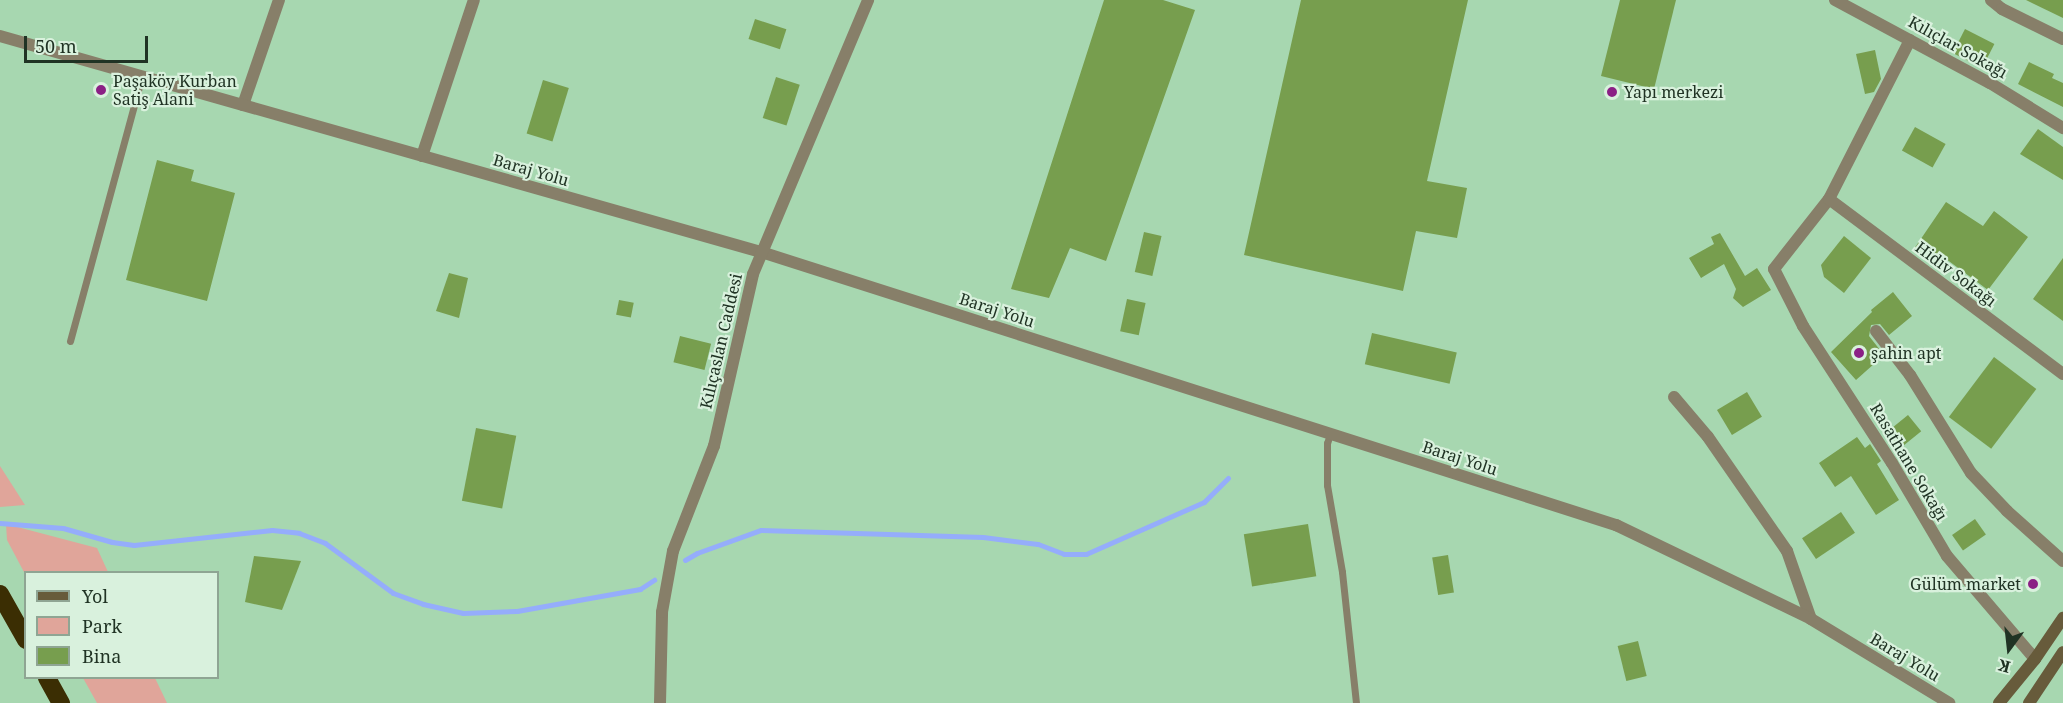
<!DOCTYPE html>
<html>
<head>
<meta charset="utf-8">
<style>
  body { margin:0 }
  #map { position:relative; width:2063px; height:703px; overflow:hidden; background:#a7d7b0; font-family:"Noto Serif",serif }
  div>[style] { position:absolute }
  .green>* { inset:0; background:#e0a59a }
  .stream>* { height:5px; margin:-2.5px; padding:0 2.5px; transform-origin:2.5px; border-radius:2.5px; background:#95adfb }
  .building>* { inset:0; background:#779e4e; transform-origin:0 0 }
  .service>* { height:7px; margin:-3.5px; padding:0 3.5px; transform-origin:3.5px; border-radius:3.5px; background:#877f69 }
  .minor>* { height:12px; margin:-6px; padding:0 6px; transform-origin:6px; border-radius:6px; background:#877f69 }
  .tertiary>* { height:12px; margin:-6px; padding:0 6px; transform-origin:6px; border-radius:6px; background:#877f69 }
  .secondary>* { height:12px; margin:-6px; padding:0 6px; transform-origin:6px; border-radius:6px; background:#675b3b }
  .motorway>* { height:18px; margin:-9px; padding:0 9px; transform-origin:9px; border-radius:9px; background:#3b2e03 }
  .dots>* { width:16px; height:16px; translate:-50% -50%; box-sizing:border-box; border:3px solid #d9f1dd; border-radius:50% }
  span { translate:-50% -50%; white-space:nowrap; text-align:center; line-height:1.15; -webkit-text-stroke:4.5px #d9f1dd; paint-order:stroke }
  .street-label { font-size:16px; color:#203324 }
  .poi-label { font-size:16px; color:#203324 }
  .left { translate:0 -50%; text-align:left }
  .right { translate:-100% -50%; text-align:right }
  .legend { position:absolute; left:24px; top:571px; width:195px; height:108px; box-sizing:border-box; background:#d9f1dd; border:2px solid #8fa593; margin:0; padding:8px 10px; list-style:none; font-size:18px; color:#203324 }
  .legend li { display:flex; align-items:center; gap:12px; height:30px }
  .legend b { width:30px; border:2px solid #8fa593 }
  .north { position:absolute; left:1979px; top:619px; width:60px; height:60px; -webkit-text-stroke:4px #d9f1dd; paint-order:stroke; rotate:195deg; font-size:16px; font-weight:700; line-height:24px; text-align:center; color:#203324 }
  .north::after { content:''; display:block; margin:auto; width:21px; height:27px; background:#203324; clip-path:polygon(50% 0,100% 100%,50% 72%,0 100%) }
  .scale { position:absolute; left:24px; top:36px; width:124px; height:27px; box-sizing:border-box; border:3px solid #203324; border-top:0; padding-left:8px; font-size:18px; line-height:21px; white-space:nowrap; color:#203324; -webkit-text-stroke:4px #d9f1dd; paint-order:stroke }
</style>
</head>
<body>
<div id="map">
  <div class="green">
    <i style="clip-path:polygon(0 466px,25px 505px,0 507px)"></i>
    <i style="clip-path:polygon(6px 524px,97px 548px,108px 572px,25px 574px,7px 540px)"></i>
    <i style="clip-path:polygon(83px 678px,155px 678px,167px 703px,97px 703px)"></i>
  </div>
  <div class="stream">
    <i style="left:0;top:523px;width:63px;rotate:4.5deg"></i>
    <i style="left:63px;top:528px;width:51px;rotate:15.9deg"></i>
    <i style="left:112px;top:542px;width:22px;rotate:8deg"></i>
    <i style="left:134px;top:545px;width:139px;rotate:-6.2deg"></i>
    <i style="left:272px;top:530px;width:27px;rotate:6deg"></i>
    <i style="left:299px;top:533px;width:28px;rotate:21deg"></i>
    <i style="left:325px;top:543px;width:84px;rotate:36.3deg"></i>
    <i style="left:393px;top:593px;width:32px;rotate:20deg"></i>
    <i style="left:423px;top:604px;width:41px;rotate:12.7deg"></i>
    <i style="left:463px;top:613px;width:54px;rotate:-2.1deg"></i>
    <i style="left:517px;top:611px;width:125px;rotate:-10.1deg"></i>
    <i style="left:640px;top:589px;width:17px;rotate:-33deg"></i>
    <i style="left:685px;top:560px;width:14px;rotate:-30deg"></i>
    <i style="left:697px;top:553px;width:68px;rotate:-19.8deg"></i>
    <i style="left:761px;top:530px;width:222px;rotate:1.8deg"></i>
    <i style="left:983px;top:537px;width:55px;rotate:7.3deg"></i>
    <i style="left:1038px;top:544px;width:28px;rotate:21deg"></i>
    <i style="left:1064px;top:554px;width:22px"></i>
    <i style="left:1086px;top:554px;width:129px;rotate:-23.8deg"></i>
    <i style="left:1204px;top:502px;width:34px;rotate:-45deg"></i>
  </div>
  <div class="building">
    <i style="clip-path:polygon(1104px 0,1163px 0,1195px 10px,1106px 261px,1070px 248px,1049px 298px,1011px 289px)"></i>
    <i style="clip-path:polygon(1301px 0,1468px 0,1427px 181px,1467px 188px,1457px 238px,1416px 231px,1403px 291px,1244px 255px)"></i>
    <i style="clip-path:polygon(1620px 0,1676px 0,1654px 89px,1601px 76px)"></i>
    <i style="clip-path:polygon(2026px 0,2063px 0,2063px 18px)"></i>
    <i style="left:755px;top:19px;width:33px;height:21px;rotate:18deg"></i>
    <i style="left:1965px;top:29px;width:33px;height:27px;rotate:27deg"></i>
    <i style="clip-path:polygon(1875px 50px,1881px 79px,1874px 92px,1865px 94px,1856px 54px)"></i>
    <i style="clip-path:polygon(2029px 62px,2054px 74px,2052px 78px,2063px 83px,2063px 107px,2018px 84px)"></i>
    <i style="left:776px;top:77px;width:25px;height:43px;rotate:18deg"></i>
    <i style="left:543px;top:80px;width:27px;height:56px;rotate:17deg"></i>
    <i style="left:1915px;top:127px;width:35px;height:27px;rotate:29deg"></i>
    <i style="clip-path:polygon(2038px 129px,2063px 147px,2063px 180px,2020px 154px)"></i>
    <i style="clip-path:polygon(157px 160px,194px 170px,191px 181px,235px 193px,207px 301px,126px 280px)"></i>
    <i style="clip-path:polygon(1946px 202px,1983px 226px,1994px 211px,2028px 237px,1988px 290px,1942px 256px,1936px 264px,1914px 249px)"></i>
    <i style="left:1144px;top:232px;width:18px;height:41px;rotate:13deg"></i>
    <i style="clip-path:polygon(1720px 233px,1745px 276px,1757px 268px,1771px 290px,1743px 307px,1733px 298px,1736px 289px,1724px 264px,1701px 278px,1689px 258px,1714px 244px,1711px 237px)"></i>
    <i style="clip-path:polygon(1844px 236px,1871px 258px,1844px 293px,1824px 277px,1821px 265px)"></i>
    <i style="clip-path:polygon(2063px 258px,2063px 321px,2033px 299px)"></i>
    <i style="clip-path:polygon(449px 273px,468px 278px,459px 318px,436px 311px)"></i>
    <i style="clip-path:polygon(1893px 292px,1912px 316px,1889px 335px,1880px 324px,1871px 325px,1869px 336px,1884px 355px,1856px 380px,1831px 352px,1872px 312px,1871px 310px)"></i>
    <i style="left:1127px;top:299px;width:19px;height:33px;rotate:12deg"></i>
    <i style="left:619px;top:300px;width:15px;height:15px;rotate:11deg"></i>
    <i style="left:1372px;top:333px;width:87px;height:32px;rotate:13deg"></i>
    <i style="left:680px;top:336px;width:32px;height:27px;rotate:14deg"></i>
    <i style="left:1994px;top:357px;width:53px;height:75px;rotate:37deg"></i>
    <i style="left:1747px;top:392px;width:29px;height:35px;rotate:59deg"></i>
    <i style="left:1908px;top:415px;width:21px;height:31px;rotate:51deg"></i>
    <i style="left:476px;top:428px;width:41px;height:74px;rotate:11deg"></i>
    <i style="clip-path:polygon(1857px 437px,1865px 448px,1870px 444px,1881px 461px,1877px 464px,1899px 500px,1876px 515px,1851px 476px,1835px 487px,1819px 463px)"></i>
    <i style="left:1841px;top:512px;width:25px;height:47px;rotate:56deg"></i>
    <i style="left:1975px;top:519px;width:19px;height:28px;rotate:55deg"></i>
    <i style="left:1308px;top:524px;width:53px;height:65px;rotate:81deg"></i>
    <i style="left:1448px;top:555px;width:38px;height:16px;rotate:81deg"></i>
    <i style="clip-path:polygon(254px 556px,301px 561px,282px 610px,245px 602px)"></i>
    <i style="left:1638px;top:641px;width:36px;height:21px;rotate:76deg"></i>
  </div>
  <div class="service">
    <i style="left:70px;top:341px;width:275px;rotate:-74.8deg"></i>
    <i style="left:1330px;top:434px;width:9px;rotate:108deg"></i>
    <i style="left:1327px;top:443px;width:42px;rotate:90deg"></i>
    <i style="left:1327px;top:485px;width:88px;rotate:80.2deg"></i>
    <i style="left:1342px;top:572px;width:132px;rotate:83.9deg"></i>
  </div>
  <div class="minor">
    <i style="left:1835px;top:0;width:176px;rotate:28.2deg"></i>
    <i style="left:1990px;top:83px;width:86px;rotate:31.7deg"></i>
    <i style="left:1991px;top:0;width:14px;rotate:39deg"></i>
    <i style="left:2002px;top:9px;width:68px;rotate:26.2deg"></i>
    <i style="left:1910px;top:40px;width:178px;rotate:117deg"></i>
    <i style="left:1829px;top:199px;width:89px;rotate:128.2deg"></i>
    <i style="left:1774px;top:269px;width:64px;rotate:63deg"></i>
    <i style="left:1803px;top:326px;width:163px;rotate:57deg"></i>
    <i style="left:1892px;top:463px;width:108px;rotate:59.4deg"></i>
    <i style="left:1947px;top:556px;width:135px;rotate:49.5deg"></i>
    <i style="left:243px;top:105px;width:111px;rotate:-71.1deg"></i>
    <i style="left:422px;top:156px;width:164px;rotate:-71.6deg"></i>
    <i style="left:1829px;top:199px;width:292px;rotate:36.8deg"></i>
    <i style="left:1876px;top:331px;width:56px;rotate:52.3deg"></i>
    <i style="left:1910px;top:375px;width:115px;rotate:58.1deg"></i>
    <i style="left:1971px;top:473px;width:52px;rotate:46.5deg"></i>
    <i style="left:2007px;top:511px;width:75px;rotate:41.8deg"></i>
    <i style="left:1674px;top:397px;width:52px;rotate:49.6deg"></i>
    <i style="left:1708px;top:437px;width:139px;rotate:55.3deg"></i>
    <i style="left:1787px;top:551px;width:72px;rotate:70.6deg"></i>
  </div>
  <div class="tertiary">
    <i style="left:0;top:36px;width:791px;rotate:15.85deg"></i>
    <i style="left:761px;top:252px;width:898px;rotate:17.71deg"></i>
    <i style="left:1616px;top:525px;width:216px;rotate:25.7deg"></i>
    <i style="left:1811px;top:619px;width:162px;rotate:31.3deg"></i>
    <i style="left:660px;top:703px;width:91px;rotate:-88.7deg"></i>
    <i style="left:662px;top:612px;width:62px;rotate:-79.8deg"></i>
    <i style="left:673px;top:551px;width:113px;rotate:-68.7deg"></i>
    <i style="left:714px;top:446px;width:176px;rotate:-77.2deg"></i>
    <i style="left:753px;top:274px;width:297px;rotate:-67.2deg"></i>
  </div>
  <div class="secondary">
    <i style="left:1999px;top:703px;width:57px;rotate:-50.7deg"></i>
    <i style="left:2035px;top:659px;width:50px;rotate:-55.7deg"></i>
    <i style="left:2029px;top:703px;width:61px;rotate:-56.3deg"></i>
  </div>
  <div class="motorway">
    <i style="left:0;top:594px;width:53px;rotate:60.5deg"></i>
    <i style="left:47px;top:678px;width:29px;rotate:61deg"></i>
  </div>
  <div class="dots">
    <i style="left:101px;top:90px;background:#8b2085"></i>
    <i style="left:1612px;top:92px;background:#8b2085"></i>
    <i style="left:1859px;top:353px;background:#8b2085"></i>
    <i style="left:2033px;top:584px;background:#8b2085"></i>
  </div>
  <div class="street-label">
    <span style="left:1958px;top:47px;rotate:29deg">Kılıçlar Sokağı</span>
    <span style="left:531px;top:170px;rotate:16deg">Baraj Yolu</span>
    <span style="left:1956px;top:274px;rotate:37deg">Hidiv Sokağı</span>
    <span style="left:997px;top:310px;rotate:18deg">Baraj Yolu</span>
    <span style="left:721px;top:341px;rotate:-77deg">Kılıçaslan Caddesi</span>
    <span style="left:1460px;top:458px;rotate:18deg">Baraj Yolu</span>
    <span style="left:1909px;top:462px;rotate:59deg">Rasathane Sokağı</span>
    <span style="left:1905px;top:657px;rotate:31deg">Baraj Yolu</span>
  </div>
  <div class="poi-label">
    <span class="left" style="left:113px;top:90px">Paşaköy Kurban<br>Satiş Alani</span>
    <span class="left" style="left:1624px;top:92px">Yapı merkezi</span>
    <span class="left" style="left:1871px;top:353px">şahin apt</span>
    <span class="right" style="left:2021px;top:584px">Gülüm market</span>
  </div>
  <ul class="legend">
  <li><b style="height:8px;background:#675b3b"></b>Yol</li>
  <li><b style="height:16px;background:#e0a59a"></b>Park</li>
  <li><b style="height:16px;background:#779e4e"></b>Bina</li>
  </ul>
  <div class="north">K</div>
  <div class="scale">50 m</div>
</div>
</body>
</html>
